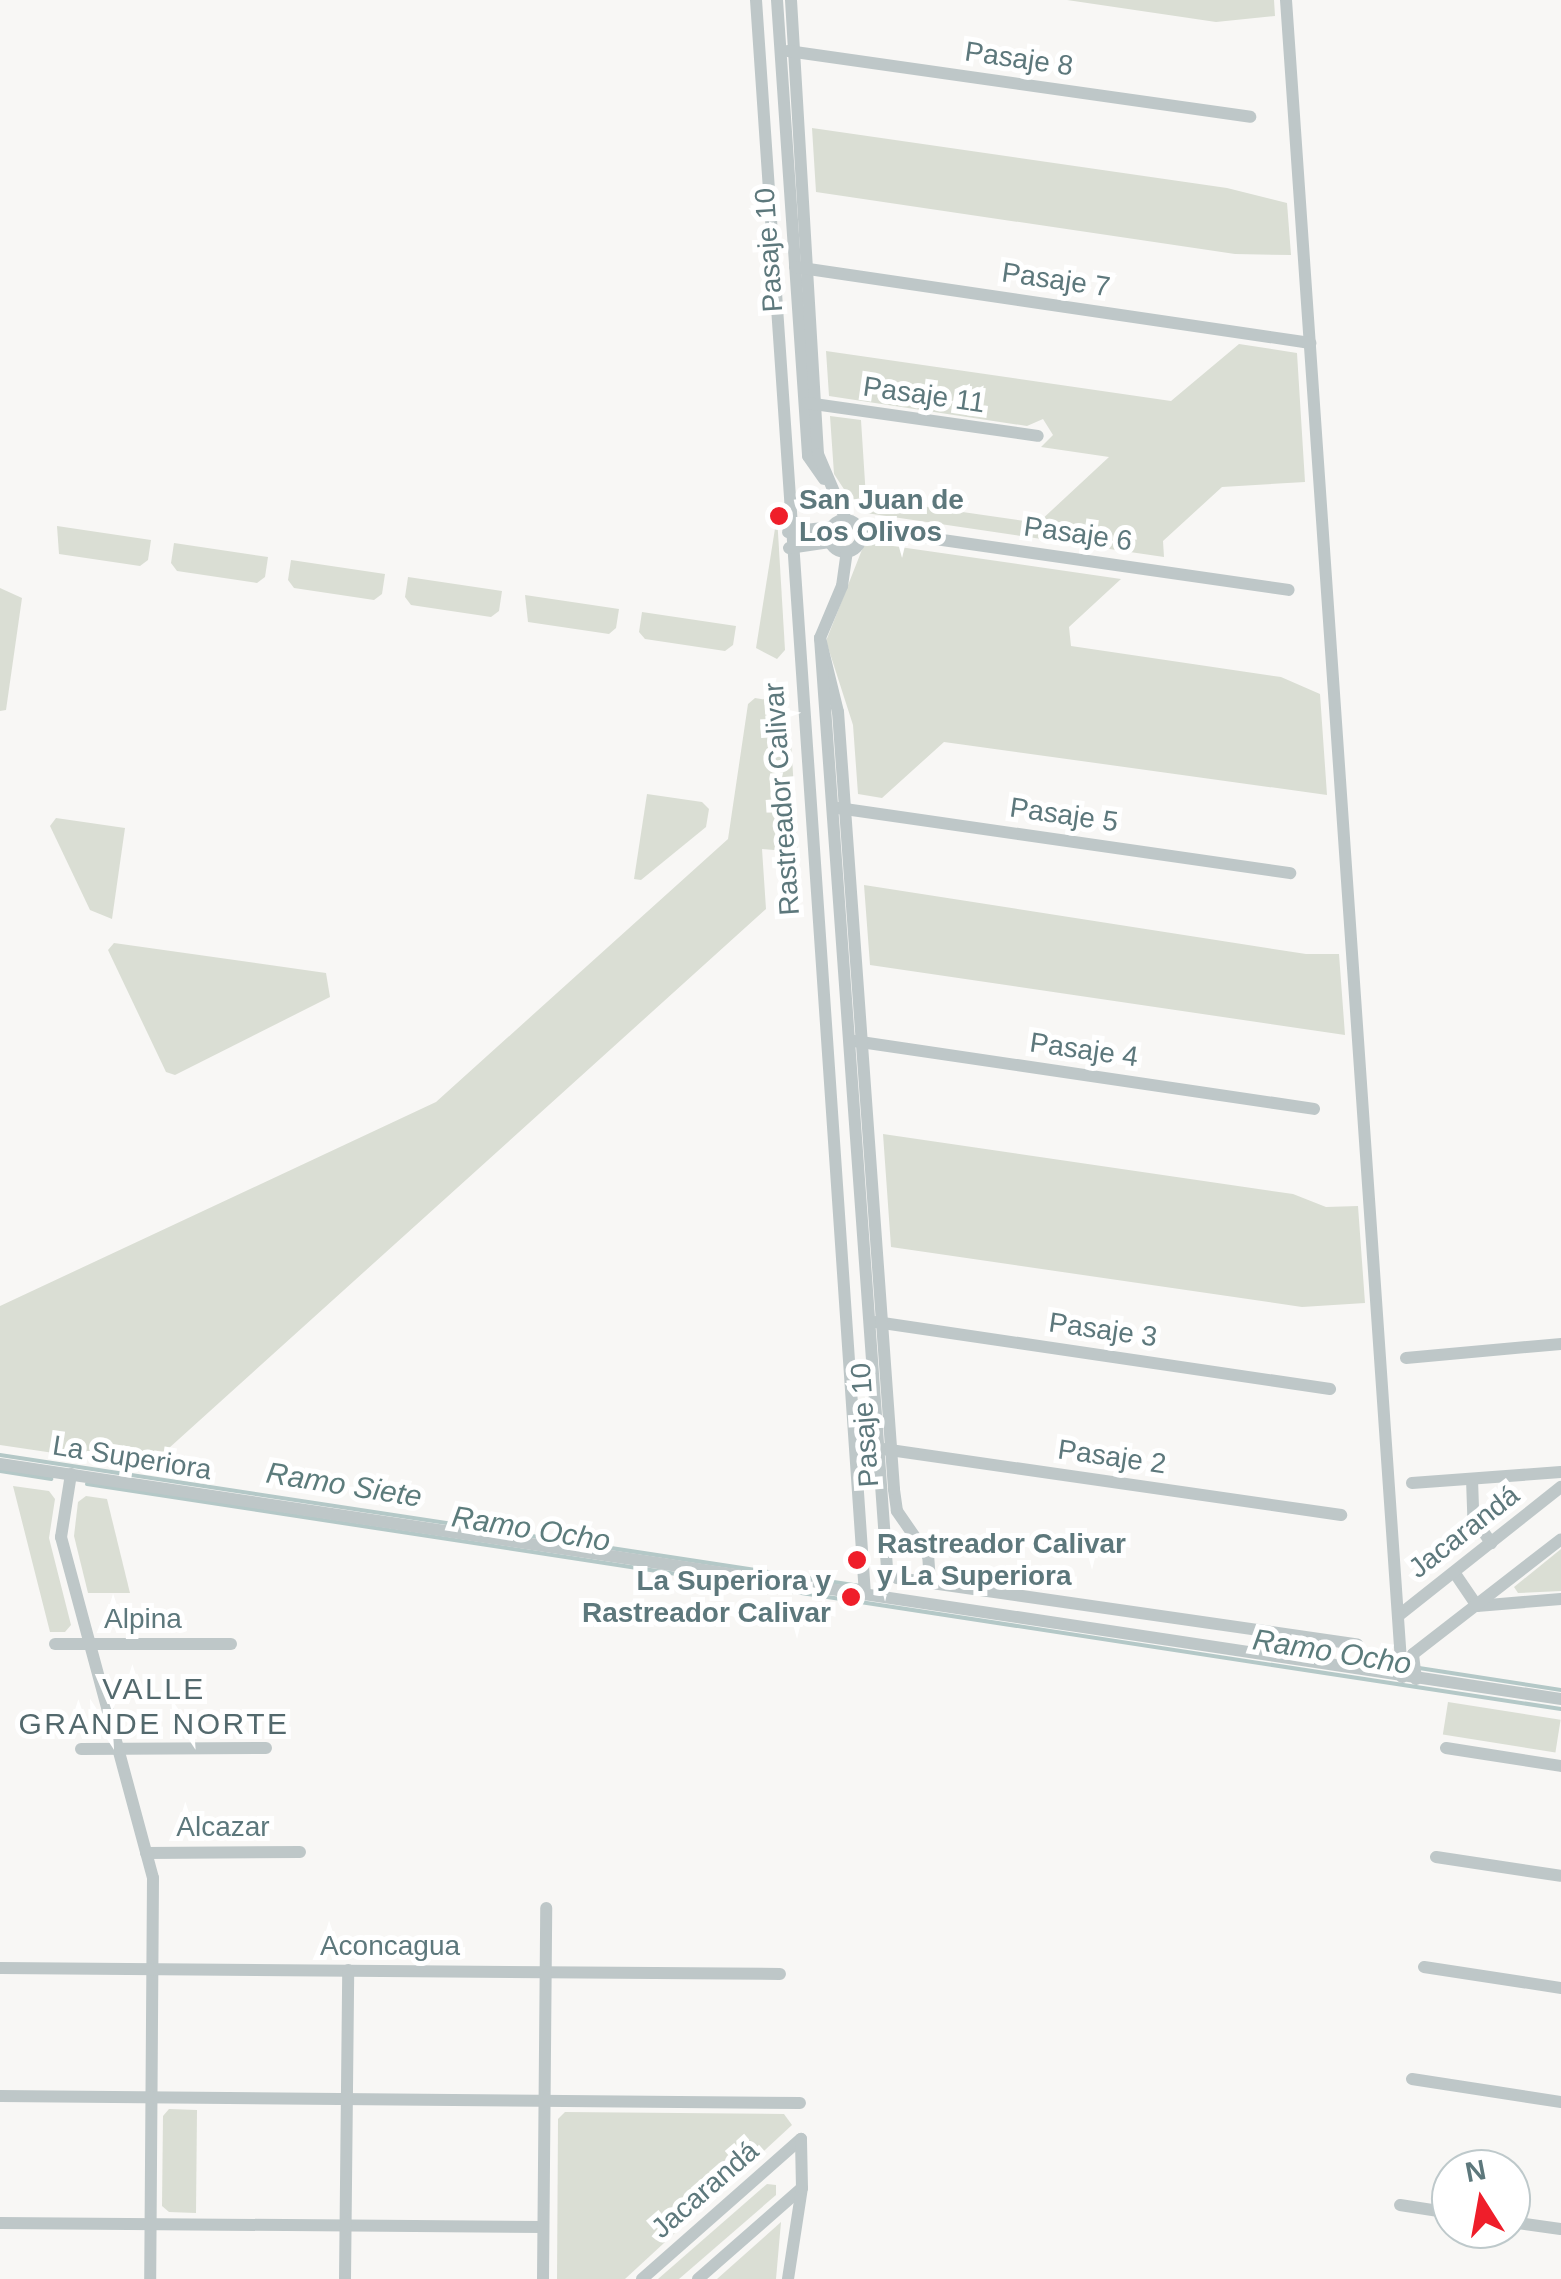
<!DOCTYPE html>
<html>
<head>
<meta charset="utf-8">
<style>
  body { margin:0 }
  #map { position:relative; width:1561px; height:2279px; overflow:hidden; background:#f8f7f5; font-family:Helvetica,sans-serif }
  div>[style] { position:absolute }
  .green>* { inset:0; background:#daded4; transform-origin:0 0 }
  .stream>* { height:4px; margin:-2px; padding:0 2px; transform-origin:2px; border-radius:2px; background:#b4c8c7 }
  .minor>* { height:12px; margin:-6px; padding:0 6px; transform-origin:6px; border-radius:6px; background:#bec7c8 }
  .minor>.ring { margin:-6px; padding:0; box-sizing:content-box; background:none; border:12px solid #bec7c8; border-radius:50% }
  .dots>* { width:28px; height:28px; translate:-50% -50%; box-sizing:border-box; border:5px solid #fff; border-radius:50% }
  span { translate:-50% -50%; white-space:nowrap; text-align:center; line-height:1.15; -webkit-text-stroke:10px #fff; paint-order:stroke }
  .street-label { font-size:28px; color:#5d787c }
  .poi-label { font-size:28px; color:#5d787c; font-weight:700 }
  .left { translate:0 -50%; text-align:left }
  .right { translate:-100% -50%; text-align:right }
  .water-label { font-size:30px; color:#5c7c7c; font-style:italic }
  .neighbourhood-label { font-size:30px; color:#53696d; letter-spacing:2.5px }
  .north { position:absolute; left:1431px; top:2149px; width:100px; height:100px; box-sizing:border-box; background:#fff; border:2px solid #bec9cb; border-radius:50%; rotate:349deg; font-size:28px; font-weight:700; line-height:40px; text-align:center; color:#5d787c }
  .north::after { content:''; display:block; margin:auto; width:35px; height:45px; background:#ef1e2a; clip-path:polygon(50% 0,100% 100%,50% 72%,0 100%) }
</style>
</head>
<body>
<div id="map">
  <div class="green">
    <i style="clip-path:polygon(1067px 0,1274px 0,1275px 16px,1216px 22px)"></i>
    <i style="clip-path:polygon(812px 128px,1227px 188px,1287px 203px,1291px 255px,1235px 254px,816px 192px)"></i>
    <i style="clip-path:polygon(1239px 344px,1297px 353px,1305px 482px,1222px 487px,1163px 541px,1164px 557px,859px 512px,834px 474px,830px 416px,861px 420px,866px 498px,1038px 523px,1109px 457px,1041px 447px,1053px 435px,1043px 419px,1027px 426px,829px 396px,826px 351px,1171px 401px)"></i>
    <i style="clip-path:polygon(777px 516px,785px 650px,777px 659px,756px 648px)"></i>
    <i style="clip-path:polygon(57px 526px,151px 540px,148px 560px,140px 566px,59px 554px)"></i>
    <i style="clip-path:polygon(865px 542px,1121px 579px,1069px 627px,1071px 646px,1281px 677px,1320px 694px,1327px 795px,944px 742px,882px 798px,858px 794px,853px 725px,826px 641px)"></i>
    <i style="clip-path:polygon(174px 543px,268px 557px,265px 577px,257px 583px,177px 571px,171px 563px)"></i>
    <i style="clip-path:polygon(291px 560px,385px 574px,382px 594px,374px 600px,294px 588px,288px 580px)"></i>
    <i style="clip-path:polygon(408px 577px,502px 591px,499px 611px,491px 617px,411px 605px,405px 597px)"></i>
    <i style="clip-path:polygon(0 588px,22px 598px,6px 710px,0 711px)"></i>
    <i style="clip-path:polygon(525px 595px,619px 609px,616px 628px,609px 634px,528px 622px)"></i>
    <i style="clip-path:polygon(642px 612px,736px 626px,733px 645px,725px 651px,645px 639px,639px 632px)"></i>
    <i style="clip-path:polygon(755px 698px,781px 702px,789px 711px,798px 852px,762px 849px,766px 909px,148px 1467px,0 1445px,0 1306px,436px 1102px,728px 839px,748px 704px)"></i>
    <i style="clip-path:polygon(647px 794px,702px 802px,709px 809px,706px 827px,641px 880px,634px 879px)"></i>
    <i style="clip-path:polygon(56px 818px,125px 828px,112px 919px,90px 910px,50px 826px)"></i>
    <i style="clip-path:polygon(864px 885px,1306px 954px,1339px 954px,1345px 1035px,870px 965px)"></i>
    <i style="clip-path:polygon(114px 943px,326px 973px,330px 997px,175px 1075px,166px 1072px,108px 950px)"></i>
    <i style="clip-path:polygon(883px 1134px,1293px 1194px,1326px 1207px,1358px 1206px,1365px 1303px,1302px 1307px,891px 1247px)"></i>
    <i style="clip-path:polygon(13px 1486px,49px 1491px,55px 1499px,49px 1538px,71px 1625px,65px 1632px,50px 1632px)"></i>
    <i style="clip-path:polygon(86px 1496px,107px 1499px,130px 1593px,88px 1593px,74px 1536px,78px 1502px)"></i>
    <i style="clip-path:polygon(1561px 1549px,1561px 1591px,1518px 1593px,1514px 1587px)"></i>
    <i style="left:1448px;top:1702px;width:114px;height:33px;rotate:9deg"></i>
    <i style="clip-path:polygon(169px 2109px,197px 2110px,196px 2213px,169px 2212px,162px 2206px,163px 2116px)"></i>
    <i style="clip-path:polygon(565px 2112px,784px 2114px,792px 2125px,625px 2279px,557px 2279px,558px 2119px)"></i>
    <i style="clip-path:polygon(767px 2184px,776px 2185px,776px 2195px,679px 2279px,658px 2279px)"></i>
    <i style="clip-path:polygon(781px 2222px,776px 2279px,717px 2279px)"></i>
  </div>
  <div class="stream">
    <i style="left:0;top:1455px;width:870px;rotate:8.66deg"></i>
    <i style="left:0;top:1471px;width:52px;rotate:8.9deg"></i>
    <i style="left:87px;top:1484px;width:1491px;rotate:8.68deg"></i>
    <i style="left:1419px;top:1668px;width:144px;rotate:8.8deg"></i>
  </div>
  <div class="minor">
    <i style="left:756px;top:0;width:1598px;rotate:86.09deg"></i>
    <i style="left:777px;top:0;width:457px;rotate:86.1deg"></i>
    <i style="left:808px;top:456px;width:28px;rotate:55deg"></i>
    <i style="left:791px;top:0;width:455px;rotate:86.6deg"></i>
    <i style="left:818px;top:454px;width:72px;rotate:67deg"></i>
    <i style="left:1286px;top:0;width:1681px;rotate:86.04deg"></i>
    <i style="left:788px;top:51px;width:467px;rotate:8.1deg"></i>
    <i style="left:795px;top:267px;width:521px;rotate:8.39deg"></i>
    <i style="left:807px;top:403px;width:233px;rotate:8.1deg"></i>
    <i class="ring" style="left:829px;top:520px;width:20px;height:20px"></i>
    <i style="left:859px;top:528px;width:434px;rotate:8.2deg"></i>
    <i style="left:788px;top:532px;width:44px;rotate:-6.5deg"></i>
    <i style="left:789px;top:548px;width:41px;rotate:-8.3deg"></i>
    <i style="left:820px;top:638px;width:56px;rotate:-67.1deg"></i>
    <i style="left:842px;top:586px;width:34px;rotate:-82deg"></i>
    <i style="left:838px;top:808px;width:457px;rotate:8.2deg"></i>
    <i style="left:854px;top:1041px;width:465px;rotate:8.4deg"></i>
    <i style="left:876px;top:1322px;width:459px;rotate:8.4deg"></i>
    <i style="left:1406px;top:1358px;width:156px;rotate:-5.2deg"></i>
    <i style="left:883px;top:1449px;width:463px;rotate:8.2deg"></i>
    <i style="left:0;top:1464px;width:1579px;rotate:8.56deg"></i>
    <i style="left:71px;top:1474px;width:64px;rotate:99deg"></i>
    <i style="left:61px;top:1537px;width:353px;rotate:74.9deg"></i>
    <i style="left:153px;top:1878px;width:401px;rotate:90.4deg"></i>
    <i style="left:1472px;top:1479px;width:38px;rotate:88deg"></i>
    <i style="left:1473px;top:1517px;width:32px;rotate:55deg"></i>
    <i style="left:1412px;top:1483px;width:149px;rotate:-4.2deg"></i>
    <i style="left:1454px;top:1572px;width:41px;rotate:55.9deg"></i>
    <i style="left:1477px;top:1606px;width:84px;rotate:-4.8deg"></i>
    <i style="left:930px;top:1582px;width:26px;rotate:-94deg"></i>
    <i style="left:928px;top:1556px;width:55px;rotate:-124.6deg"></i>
    <i style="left:897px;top:1511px;width:22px;rotate:-98deg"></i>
    <i style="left:894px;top:1489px;width:779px;rotate:-94.12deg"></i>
    <i style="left:838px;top:712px;width:76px;rotate:-103.7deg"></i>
    <i style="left:820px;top:638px;width:933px;rotate:85.88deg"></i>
    <i style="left:887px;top:1569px;width:13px;rotate:42deg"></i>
    <i style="left:897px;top:1578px;width:465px;rotate:8.2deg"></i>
    <i style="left:1398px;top:1616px;width:208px;rotate:-38.4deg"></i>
    <i style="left:55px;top:1644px;width:176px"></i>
    <i style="left:1416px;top:1679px;width:25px;rotate:-97deg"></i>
    <i style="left:1413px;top:1654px;width:187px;rotate:-37.8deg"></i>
    <i style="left:1446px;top:1748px;width:116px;rotate:8.9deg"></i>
    <i style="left:81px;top:1749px;width:185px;rotate:-0.3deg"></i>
    <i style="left:146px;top:1853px;width:154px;rotate:-0.4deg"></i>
    <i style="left:1436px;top:1857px;width:126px;rotate:8.6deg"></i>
    <i style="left:1424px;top:1967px;width:139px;rotate:8.7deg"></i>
    <i style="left:0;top:1968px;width:780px;rotate:0.44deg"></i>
    <i style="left:1412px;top:2079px;width:151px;rotate:8.8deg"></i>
    <i style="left:0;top:2096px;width:800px;rotate:0.5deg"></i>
    <i style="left:1400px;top:2205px;width:52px;rotate:8.9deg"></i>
    <i style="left:1511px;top:2222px;width:50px;rotate:8deg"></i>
    <i style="left:0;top:2223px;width:543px;rotate:0.42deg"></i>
    <i style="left:345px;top:2279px;width:309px;rotate:-89.4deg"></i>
    <i style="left:543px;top:2279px;width:371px;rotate:-89.5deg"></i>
    <i style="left:642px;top:2279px;width:212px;rotate:-41.4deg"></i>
    <i style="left:698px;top:2279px;width:138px;rotate:-41.2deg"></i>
    <i style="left:788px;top:2279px;width:92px;rotate:-81.3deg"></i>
    <i style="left:802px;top:2188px;width:49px;rotate:-91.2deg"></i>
  </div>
  <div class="dots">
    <i style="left:779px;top:516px;background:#ef1e2a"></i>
    <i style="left:857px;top:1560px;background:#ef1e2a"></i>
    <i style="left:851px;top:1597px;background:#ef1e2a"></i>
  </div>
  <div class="street-label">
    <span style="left:1019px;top:59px;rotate:8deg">Pasaje 8</span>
    <span style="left:769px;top:250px;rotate:-94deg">Pasaje 10</span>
    <span style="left:1056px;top:280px;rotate:8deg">Pasaje 7</span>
    <span style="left:924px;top:395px;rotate:8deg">Pasaje 11</span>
    <span style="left:1078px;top:534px;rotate:8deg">Pasaje 6</span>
    <span style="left:782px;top:799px;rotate:-94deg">Rastreador Calivar</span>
    <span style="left:1064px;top:815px;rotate:8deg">Pasaje 5</span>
    <span style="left:1084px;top:1050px;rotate:8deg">Pasaje 4</span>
    <span style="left:1103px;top:1330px;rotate:8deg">Pasaje 3</span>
    <span style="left:865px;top:1425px;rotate:-94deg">Pasaje 10</span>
    <span style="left:1112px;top:1457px;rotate:8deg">Pasaje 2</span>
    <span style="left:132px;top:1458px;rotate:9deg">La Superiora</span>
    <span style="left:1464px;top:1532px;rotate:-38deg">Jacarandá</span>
    <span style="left:143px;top:1619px">Alpina</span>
    <span style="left:223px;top:1827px">Alcazar</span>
    <span style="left:390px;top:1946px">Aconcagua</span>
    <span style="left:705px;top:2190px;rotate:-41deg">Jacarandá</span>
  </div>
  <div class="poi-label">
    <span class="left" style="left:799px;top:516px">San Juan de<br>Los Olivos</span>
    <span class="left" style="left:877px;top:1560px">Rastreador Calivar<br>y La Superiora</span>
    <span class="right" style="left:831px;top:1597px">La Superiora y<br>Rastreador Calivar</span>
  </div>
  <div class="water-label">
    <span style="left:344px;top:1485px;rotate:9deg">Ramo Siete</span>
    <span style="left:531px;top:1529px;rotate:9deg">Ramo Ocho</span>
    <span style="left:1332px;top:1652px;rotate:9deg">Ramo Ocho</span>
  </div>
  <div class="neighbourhood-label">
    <span style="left:154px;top:1706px">VALLE<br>GRANDE NORTE</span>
  </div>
  <div class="north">N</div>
</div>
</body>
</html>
